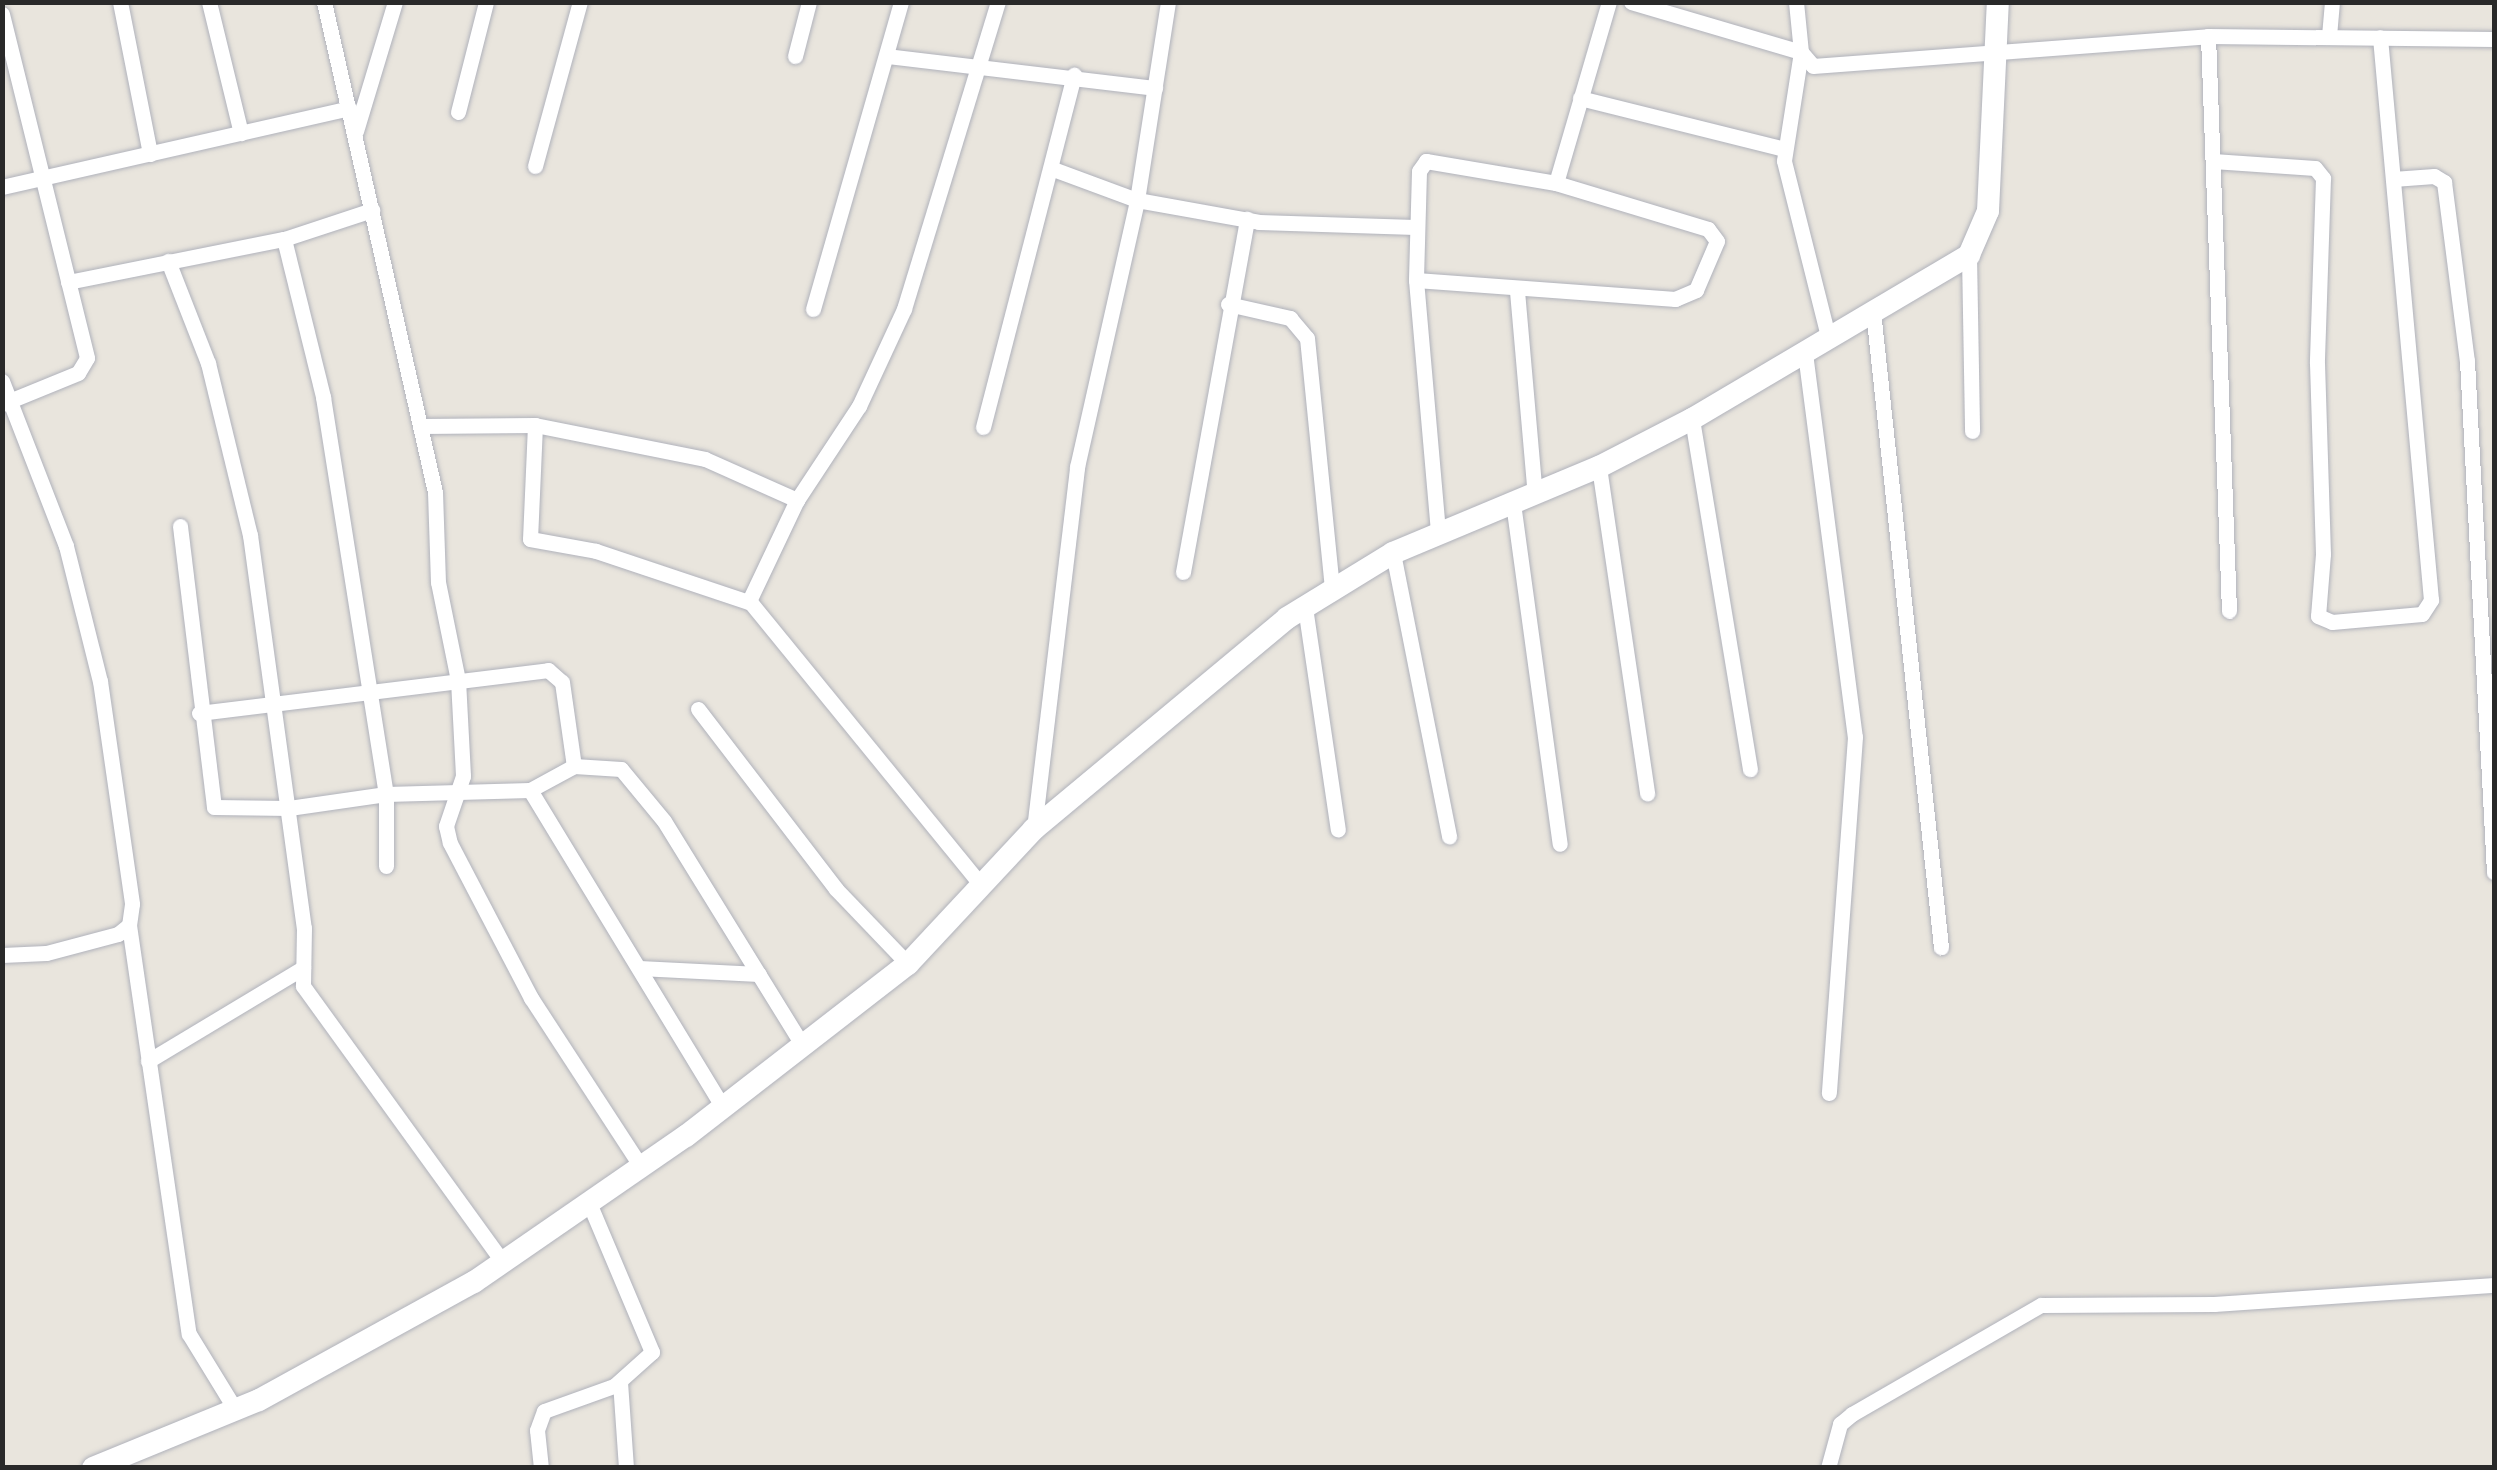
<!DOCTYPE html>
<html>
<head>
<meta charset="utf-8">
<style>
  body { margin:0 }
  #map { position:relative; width:2497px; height:1470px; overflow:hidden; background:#e9e5dd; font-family:"PT Sans Narrow",sans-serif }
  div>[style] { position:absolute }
  .roads { filter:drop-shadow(0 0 2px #b0b2bb) drop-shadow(0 0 2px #b0b2bb) }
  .street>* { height:15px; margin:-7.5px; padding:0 7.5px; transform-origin:7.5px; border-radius:7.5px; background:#fff }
  .secondary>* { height:22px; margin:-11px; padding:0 11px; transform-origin:11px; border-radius:11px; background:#fff }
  span { translate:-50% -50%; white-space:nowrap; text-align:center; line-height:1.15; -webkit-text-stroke:8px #fff; paint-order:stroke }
  .frame { position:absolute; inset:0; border:5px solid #292929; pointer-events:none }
</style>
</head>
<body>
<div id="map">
  <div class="roads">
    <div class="street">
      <i style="left:120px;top:2px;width:155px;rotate:78.8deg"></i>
      <i style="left:209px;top:2px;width:135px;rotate:76.3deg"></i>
      <i style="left:324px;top:2px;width:502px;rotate:77.24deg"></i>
      <i style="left:435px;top:492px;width:90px;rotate:88.1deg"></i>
      <i style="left:438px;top:582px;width:100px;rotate:78.5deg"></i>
      <i style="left:458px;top:680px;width:96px;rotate:87deg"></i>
      <i style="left:463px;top:776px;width:53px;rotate:108.8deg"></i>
      <i style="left:446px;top:826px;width:17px;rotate:77deg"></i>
      <i style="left:450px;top:843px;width:175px;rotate:62.4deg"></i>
      <i style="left:531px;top:998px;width:202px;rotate:56.9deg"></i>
      <i style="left:1631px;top:2px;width:177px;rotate:16.4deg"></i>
      <i style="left:1801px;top:52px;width:18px;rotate:49deg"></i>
      <i style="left:1813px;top:66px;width:396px;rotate:-4.3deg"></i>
      <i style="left:2208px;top:36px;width:286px;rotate:0.6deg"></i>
      <i style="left:1796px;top:2px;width:50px;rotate:84.3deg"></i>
      <i style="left:1801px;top:52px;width:110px;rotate:98.9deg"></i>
      <i style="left:1784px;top:161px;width:180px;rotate:75.9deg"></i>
      <i style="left:2px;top:14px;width:354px;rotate:76.1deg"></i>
      <i style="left:87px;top:358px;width:17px;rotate:121deg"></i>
      <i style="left:78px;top:373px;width:82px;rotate:157.8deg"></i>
      <i style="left:2208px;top:36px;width:575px;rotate:87.91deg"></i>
      <i style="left:2329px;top:36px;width:34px;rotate:-85deg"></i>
      <i style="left:795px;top:56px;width:56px;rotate:-75.5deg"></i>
      <i style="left:887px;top:56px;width:270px;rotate:6.8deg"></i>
      <i style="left:1580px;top:98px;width:210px;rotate:14deg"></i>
      <i style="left:458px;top:112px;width:114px;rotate:-75.7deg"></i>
      <i style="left:356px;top:131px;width:135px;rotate:-73.2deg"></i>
      <i style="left:2213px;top:161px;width:102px;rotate:3.9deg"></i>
      <i style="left:2315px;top:168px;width:13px;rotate:51deg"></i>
      <i style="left:2323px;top:178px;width:185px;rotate:91.9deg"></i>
      <i style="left:2317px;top:363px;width:191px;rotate:88.2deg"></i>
      <i style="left:2323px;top:554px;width:62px;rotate:94.6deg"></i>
      <i style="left:2318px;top:616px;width:15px;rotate:23deg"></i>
      <i style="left:2332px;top:622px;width:90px;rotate:-5.1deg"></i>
      <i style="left:2422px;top:614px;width:17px;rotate:-57deg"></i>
      <i style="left:2431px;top:600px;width:565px;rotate:-95.18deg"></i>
      <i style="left:535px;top:166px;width:170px;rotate:-74.7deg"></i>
      <i style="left:1053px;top:169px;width:90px;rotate:20.3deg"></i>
      <i style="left:1137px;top:200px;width:124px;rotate:10.2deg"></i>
      <i style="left:1259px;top:222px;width:156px;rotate:1.8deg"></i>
      <i style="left:2393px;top:179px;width:41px;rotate:-4.2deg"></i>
      <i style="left:2434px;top:176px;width:12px;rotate:31deg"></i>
      <i style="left:2444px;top:182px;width:180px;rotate:82.7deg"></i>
      <i style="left:2467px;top:361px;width:512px;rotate:86.98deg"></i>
      <i style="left:1556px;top:183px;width:189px;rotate:-73.7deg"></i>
      <i style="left:2px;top:187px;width:356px;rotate:-12.8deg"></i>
      <i style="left:284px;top:239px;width:163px;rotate:76.1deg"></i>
      <i style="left:323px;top:397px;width:402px;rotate:81deg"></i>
      <i style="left:386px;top:794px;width:72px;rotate:90deg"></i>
      <i style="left:1969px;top:255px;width:176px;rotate:89deg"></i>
      <i style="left:168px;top:261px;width:110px;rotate:68.6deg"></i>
      <i style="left:208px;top:363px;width:177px;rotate:76.3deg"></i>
      <i style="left:250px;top:535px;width:397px;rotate:82.2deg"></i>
      <i style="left:304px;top:928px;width:58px;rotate:91deg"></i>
      <i style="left:303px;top:986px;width:341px;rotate:54.1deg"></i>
      <i style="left:1416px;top:280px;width:260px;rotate:4.2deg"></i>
      <i style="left:1675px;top:299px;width:23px;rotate:-23deg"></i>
      <i style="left:1696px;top:290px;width:53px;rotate:-66.8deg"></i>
      <i style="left:1717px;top:241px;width:15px;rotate:-127deg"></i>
      <i style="left:1708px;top:229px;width:159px;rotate:-163.2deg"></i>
      <i style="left:1556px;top:183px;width:132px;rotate:-170.4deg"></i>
      <i style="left:1426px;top:161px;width:12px;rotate:125deg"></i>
      <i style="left:1419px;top:171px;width:109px;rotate:91.6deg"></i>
      <i style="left:1416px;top:280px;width:254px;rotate:85deg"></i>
      <i style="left:68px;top:282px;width:220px;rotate:-11.3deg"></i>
      <i style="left:284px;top:239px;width:93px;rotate:-18.2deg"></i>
      <i style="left:1517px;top:291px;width:205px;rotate:85deg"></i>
      <i style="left:1228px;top:304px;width:64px;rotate:12.7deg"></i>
      <i style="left:1290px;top:318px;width:26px;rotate:50deg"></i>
      <i style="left:1307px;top:338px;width:253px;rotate:84.3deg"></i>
      <i style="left:813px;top:309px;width:319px;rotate:-74deg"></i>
      <i style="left:1873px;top:311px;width:640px;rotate:83.9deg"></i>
      <i style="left:1805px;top:353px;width:387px;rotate:82.6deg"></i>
      <i style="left:1855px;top:737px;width:357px;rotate:94.2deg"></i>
      <i style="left:2px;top:381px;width:177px;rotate:68.8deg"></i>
      <i style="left:66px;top:546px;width:139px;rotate:75.9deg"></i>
      <i style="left:100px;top:681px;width:225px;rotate:81.8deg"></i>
      <i style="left:132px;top:904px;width:21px;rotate:98deg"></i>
      <i style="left:129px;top:925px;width:14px;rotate:141deg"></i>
      <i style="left:118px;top:934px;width:74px;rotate:165.2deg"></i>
      <i style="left:46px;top:953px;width:44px;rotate:177.4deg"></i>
      <i style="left:1692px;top:419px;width:355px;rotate:80.6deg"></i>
      <i style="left:535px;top:425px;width:114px;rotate:92.5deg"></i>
      <i style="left:530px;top:539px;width:67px;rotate:10.3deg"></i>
      <i style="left:596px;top:551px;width:163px;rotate:18.5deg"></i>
      <i style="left:751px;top:603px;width:362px;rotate:50.8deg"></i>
      <i style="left:421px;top:426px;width:114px;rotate:-0.5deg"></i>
      <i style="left:535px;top:425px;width:173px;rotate:11.3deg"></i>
      <i style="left:705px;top:459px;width:101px;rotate:24deg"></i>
      <i style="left:983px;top:427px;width:364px;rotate:-75.5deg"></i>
      <i style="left:1599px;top:467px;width:330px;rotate:81.6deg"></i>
      <i style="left:1513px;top:503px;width:344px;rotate:82.2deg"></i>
      <i style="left:180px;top:526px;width:283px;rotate:83.1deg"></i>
      <i style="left:214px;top:807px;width:75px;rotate:0.8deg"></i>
      <i style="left:289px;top:808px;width:98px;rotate:-8.2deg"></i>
      <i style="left:386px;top:794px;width:144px;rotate:-1.6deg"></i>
      <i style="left:530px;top:790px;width:50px;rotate:-28.6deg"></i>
      <i style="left:574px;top:766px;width:47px;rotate:3.7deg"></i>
      <i style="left:621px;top:769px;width:67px;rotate:50.4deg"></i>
      <i style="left:664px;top:821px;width:264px;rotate:58.3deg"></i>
      <i style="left:1393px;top:553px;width:289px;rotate:78.8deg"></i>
      <i style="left:1183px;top:572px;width:359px;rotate:-79.7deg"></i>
      <i style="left:749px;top:601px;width:112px;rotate:-64.6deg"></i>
      <i style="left:797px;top:500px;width:113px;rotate:-56.6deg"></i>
      <i style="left:859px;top:406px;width:107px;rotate:-65.1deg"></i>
      <i style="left:904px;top:309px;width:321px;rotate:-73deg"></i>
      <i style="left:1305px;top:607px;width:225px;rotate:81.6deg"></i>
      <i style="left:698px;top:709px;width:227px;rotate:52.5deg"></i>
      <i style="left:836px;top:889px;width:104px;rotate:46.2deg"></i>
      <i style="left:199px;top:713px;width:352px;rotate:-7deg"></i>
      <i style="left:548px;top:670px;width:18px;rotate:41deg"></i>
      <i style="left:562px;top:682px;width:85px;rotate:81.9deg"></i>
      <i style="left:530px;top:790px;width:371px;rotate:58.7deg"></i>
      <i style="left:1034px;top:829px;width:365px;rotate:-83.2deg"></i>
      <i style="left:1077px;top:467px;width:274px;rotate:-77.3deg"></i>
      <i style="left:1137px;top:200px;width:200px;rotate:-81.1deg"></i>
      <i style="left:129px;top:925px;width:413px;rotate:81.7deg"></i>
      <i style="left:189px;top:1334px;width:88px;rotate:58.5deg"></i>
      <i style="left:639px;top:968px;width:120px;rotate:2.9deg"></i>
      <i style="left:148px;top:1061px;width:181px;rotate:-31deg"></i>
      <i style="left:620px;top:1382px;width:86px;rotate:86deg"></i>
      <i style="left:541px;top:1468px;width:38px;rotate:-96deg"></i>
      <i style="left:537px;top:1430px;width:20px;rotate:-70deg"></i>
      <i style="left:544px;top:1411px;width:74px;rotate:-19.7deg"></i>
      <i style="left:614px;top:1386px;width:51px;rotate:-41.8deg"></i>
      <i style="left:652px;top:1352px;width:162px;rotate:-112.9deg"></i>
      <i style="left:1828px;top:1468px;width:46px;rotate:-74.7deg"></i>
      <i style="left:1840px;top:1424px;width:16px;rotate:-40deg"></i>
      <i style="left:1852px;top:1414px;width:218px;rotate:-30deg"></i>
      <i style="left:2041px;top:1305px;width:173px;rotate:-0.3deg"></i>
      <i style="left:2214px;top:1304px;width:281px;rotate:-3.9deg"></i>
    </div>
    <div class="secondary">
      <i style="left:93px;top:1468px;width:179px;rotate:-22.3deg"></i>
      <i style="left:259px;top:1400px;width:245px;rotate:-28.8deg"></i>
      <i style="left:474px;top:1282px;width:257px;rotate:-34.6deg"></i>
      <i style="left:686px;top:1136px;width:281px;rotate:-37.8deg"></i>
      <i style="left:908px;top:964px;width:185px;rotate:-47deg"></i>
      <i style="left:1034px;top:829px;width:329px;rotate:-39.8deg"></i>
      <i style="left:1287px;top:618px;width:124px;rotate:-31.5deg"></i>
      <i style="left:1393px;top:553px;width:223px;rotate:-22.7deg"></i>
      <i style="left:1599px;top:467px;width:105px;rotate:-27.3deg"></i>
      <i style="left:1692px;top:419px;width:322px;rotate:-30.6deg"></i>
      <i style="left:1969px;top:255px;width:48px;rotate:-66.6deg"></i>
      <i style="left:1988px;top:211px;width:209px;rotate:-87.3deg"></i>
    </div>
  </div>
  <div class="frame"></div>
</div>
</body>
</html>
